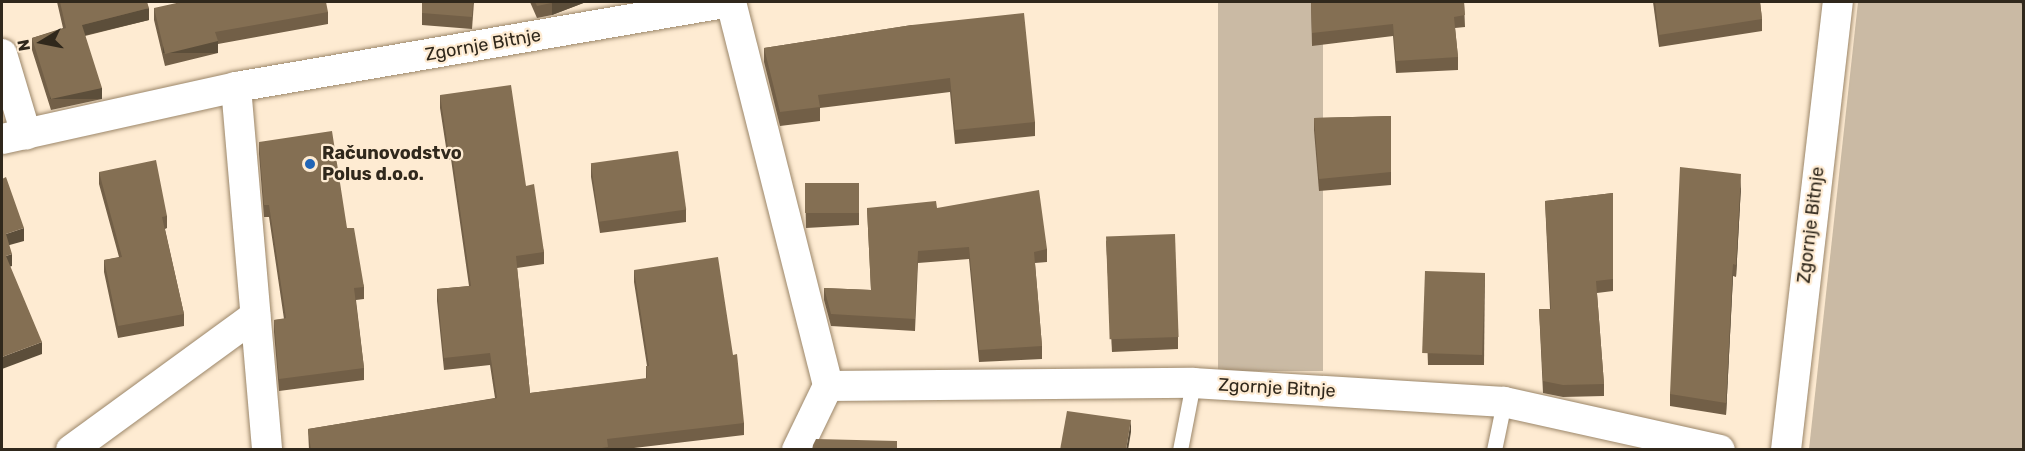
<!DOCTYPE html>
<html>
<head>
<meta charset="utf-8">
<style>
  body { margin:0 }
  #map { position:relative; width:2025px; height:451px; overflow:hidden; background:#feebd2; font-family:Rubik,sans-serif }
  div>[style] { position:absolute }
  .green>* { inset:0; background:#cabaa4; transform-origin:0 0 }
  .path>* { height:4px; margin-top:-2px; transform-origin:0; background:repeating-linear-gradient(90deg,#a59683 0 4.5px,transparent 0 7.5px) }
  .roads { filter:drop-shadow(0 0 2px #9b8669) drop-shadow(0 0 2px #9b8669) }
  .service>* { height:15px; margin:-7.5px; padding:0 7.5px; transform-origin:7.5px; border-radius:7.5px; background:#fff }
  .minor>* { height:30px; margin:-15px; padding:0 15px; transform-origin:15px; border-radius:15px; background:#fff }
  .wall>* { inset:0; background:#725f47 }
  .shaded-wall>* { inset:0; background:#5c4e3a; transform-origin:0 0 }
  .building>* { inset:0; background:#846f53; transform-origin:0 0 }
  .dots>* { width:16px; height:16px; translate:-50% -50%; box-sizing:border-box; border:3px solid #feebd2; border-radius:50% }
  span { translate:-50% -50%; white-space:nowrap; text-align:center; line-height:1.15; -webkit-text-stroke:4.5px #feebd2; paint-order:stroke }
  .street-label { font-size:18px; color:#30281c }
  .poi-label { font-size:18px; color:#30281c; font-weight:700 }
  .left { translate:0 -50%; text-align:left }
  .frame { position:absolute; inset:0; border:3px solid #30281c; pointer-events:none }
  .north { position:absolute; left:12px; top:12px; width:60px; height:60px; -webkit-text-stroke:4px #feebd2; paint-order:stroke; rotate:260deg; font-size:16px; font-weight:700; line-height:24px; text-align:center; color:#30281c }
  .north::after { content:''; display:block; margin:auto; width:21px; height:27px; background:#30281c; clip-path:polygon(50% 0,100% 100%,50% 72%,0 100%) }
</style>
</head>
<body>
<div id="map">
  <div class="green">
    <i style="left:1218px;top:2px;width:105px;height:369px"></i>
    <i style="clip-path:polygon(1858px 2px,2023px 2px,2023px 449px,1809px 449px)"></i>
  </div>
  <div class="path">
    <i style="left:2022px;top:2px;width:3px;rotate:45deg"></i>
  </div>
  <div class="roads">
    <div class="service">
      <i style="left:1180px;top:450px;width:68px;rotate:-79deg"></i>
      <i style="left:1494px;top:450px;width:49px;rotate:-78.2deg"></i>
    </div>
    <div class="minor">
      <i style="left:731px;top:2px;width:396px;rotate:75.8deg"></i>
      <i style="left:828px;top:386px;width:365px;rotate:-0.5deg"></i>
      <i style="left:1193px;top:383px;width:312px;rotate:3.5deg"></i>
      <i style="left:1504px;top:402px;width:221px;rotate:12.5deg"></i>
      <i style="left:2px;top:54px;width:84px;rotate:73.3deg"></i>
      <i style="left:236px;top:87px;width:364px;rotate:85.1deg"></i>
      <i style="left:2px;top:139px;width:240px;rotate:-12.5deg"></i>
      <i style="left:236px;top:87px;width:501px;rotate:-9.76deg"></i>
      <i style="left:71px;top:450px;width:228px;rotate:-36.1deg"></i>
      <i style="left:797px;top:450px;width:71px;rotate:-64.2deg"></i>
      <i style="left:1786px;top:450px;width:451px;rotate:-83.4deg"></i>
    </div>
  </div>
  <div class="wall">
    <i style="clip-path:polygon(57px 2px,147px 2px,149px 20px,85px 36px,102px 99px,51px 110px,32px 50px,32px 38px,63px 28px)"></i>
    <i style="clip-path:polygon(474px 2px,472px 29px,422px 25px,422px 13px)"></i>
    <i style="clip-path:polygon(530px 2px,586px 2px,552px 15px,537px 18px)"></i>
    <i style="clip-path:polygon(1311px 2px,1464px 2px,1465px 27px,1455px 28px,1458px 57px,1458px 70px,1396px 73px,1393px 36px,1312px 46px)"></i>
    <i style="clip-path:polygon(1653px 2px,1760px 2px,1762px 19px,1762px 31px,1659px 47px)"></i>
    <i style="clip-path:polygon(154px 8px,328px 12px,328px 24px,218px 44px,218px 53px,165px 66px,154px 20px)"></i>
    <i style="clip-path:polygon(912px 25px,1035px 122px,1035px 136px,955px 144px,950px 92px,820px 108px,820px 121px,780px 126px,764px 62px,764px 48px)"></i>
    <i style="clip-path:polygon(440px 95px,526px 186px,544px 252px,544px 264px,517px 268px,530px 393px,646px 379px,646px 366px,647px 366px,634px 282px,634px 270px,744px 423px,744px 435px,617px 450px,309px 450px,308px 429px,495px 398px,490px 365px,444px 370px,437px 301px,437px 289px,469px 286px,451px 159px,448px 160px,440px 108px)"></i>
    <i style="clip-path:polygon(1391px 116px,1391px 185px,1319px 191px,1314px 130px,1314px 118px)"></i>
    <i style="clip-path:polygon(259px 142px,347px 228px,364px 287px,364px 299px,356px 300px,364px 368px,364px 380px,279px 391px,274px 332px,274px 320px,284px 319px,269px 217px,264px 217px,259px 154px)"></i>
    <i style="clip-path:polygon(591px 164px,686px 209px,686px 222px,600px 233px,591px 177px)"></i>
    <i style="clip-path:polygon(99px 172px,167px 216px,167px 228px,165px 229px,184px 314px,184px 326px,118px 338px,104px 272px,104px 260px,119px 257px,99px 184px)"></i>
    <i style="clip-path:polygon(805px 184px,859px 213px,859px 225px,806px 228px)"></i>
    <i style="clip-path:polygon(1741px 186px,1736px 277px,1733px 276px,1726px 415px,1670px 406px,1670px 394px)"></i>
    <i style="clip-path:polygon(1613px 193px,1613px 291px,1597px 293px,1604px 384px,1604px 396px,1563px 397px,1543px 393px,1539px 309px,1550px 309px,1545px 201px)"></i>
    <i style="clip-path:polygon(867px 208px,937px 208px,1047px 249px,1047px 262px,1035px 263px,1042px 346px,1042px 359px,979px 362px,969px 259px,918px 263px,915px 331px,831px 326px,824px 300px,824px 288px,871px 290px)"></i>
    <i style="clip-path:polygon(1106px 240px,1178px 337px,1178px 349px,1112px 352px)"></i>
    <i style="clip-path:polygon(1485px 273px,1484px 365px,1428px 365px,1425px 283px)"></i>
  </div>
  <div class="shaded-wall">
    <i style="clip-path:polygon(556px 2px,586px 2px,552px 15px,552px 3px)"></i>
    <i style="clip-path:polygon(149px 8px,149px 20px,82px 36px,82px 25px)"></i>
    <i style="left:218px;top:41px;width:12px;height:55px;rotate:90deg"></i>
    <i style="left:102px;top:88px;width:11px;height:52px;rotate:90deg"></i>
    <i style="clip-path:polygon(1741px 174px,1741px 186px,1736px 277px,1736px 265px)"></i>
    <i style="clip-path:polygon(24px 228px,24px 241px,6px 246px,6px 234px)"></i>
    <i style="clip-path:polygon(12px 254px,12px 266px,6px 268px,6px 256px)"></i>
    <i style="clip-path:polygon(1733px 264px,1733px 276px,1726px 415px,1726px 403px)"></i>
    <i style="clip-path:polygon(42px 342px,42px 354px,2px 369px,2px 357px)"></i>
    <i style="clip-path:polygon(1131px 420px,1131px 432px,1128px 450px,1126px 450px)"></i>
  </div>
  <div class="building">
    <i style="clip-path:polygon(60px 2px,147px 2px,149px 8px,82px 25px,102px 88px,51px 99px,32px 38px,66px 28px)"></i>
    <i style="clip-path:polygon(181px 2px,326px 2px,328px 12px,215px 32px,218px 41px,165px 54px,154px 8px)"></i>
    <i style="clip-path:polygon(422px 2px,473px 2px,472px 17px,422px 13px)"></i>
    <i style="clip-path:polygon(535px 2px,556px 2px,537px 6px)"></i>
    <i style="clip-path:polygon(1311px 2px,1464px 2px,1465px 15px,1454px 17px,1458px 57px,1396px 61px,1393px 24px,1312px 33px)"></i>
    <i style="clip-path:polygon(1655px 2px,1760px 2px,1762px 19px,1659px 35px)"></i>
    <i style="clip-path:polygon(1024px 13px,1035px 122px,955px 130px,950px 78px,818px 95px,820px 107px,780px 112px,764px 48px,912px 25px)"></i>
    <i style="clip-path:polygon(511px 85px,526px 186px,534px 184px,544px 252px,516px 256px,530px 393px,647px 378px,646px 366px,649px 366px,634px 270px,718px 257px,733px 355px,737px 354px,744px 423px,607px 439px,608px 447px,590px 450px,311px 450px,308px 429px,497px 398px,490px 353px,444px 358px,437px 289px,471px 286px,451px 147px,448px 148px,440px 95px)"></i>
    <i style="clip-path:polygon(1391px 116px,1391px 172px,1319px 179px,1314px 118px)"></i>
    <i style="clip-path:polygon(332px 131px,347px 228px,354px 228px,364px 287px,354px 288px,364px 368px,279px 379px,274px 320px,286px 318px,269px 205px,264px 205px,259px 142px)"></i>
    <i style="left:678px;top:151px;width:59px;height:88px;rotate:82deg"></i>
    <i style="clip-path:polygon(156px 160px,167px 216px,162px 217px,184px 314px,118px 326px,104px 260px,122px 257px,99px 172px)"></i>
    <i style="clip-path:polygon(1680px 167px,1741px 174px,1736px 265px,1733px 264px,1726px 403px,1670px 394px)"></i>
    <i style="clip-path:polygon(6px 177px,24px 228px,6px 234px,12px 254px,6px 256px,42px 342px,2px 357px,2px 179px)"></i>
    <i style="left:859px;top:183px;width:30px;height:54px;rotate:90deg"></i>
    <i style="clip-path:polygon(1039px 190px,1047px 249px,1034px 252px,1042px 346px,979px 350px,969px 247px,918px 251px,915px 319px,831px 314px,824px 288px,871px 290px,867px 208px,936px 201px,937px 208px)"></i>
    <i style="clip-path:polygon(1613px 193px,1613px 279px,1596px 281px,1604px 384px,1563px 385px,1543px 381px,1539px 309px,1551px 309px,1545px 201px)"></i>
    <i style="left:1175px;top:234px;width:103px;height:69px;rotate:88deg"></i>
    <i style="left:1425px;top:271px;width:60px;height:82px;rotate:2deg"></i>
    <i style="clip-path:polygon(1067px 411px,1131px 420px,1126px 450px,1060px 450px)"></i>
    <i style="clip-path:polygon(816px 439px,897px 441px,897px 450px,812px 450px,813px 445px)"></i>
  </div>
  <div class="dots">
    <i style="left:310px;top:164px;background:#2165b6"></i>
  </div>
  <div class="street-label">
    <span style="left:483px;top:45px;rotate:-10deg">Zgornje Bitnje</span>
    <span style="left:1811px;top:225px;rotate:-83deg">Zgornje Bitnje</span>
    <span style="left:1277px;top:388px;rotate:3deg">Zgornje Bitnje</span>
  </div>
  <div class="poi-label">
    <span class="left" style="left:322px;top:164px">Računovodstvo<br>Polus d.o.o.</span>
  </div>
  <div class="frame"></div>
  <div class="north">N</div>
</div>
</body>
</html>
